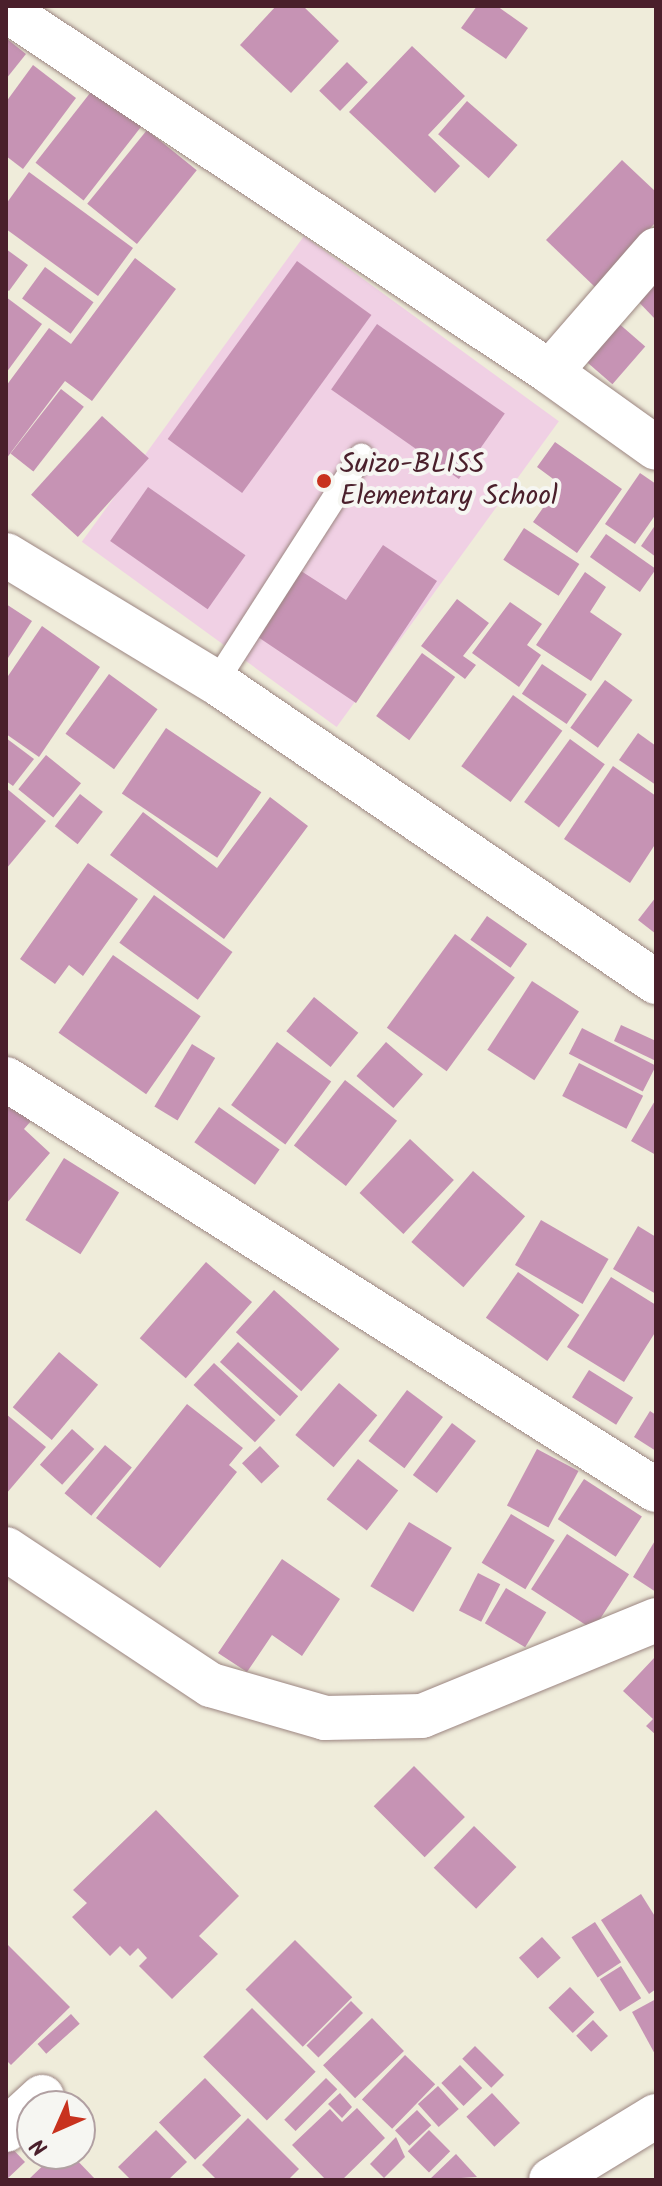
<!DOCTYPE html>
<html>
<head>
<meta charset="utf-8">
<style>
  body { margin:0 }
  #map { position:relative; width:662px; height:2186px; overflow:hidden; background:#efecda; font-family:Kalam,sans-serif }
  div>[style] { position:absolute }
  .built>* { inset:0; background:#f0d0e4; transform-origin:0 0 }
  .building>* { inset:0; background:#c693b4; transform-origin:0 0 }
  .roads { filter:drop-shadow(0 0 2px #9c8682) drop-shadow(0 0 2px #9c8682) }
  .lane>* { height:24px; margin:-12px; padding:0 12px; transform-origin:12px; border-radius:12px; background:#fff }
  .street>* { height:44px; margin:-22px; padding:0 22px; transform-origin:22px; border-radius:22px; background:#fff }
  .secondary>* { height:44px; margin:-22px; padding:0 22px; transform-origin:22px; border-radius:22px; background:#fff }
  .dots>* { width:22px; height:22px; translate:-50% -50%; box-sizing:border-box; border:4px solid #f6f6f2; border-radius:50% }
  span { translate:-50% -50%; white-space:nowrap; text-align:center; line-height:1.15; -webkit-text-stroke:8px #f6f6f2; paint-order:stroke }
  .poi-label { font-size:28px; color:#4a1f2b }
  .left { translate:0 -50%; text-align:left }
  .frame { position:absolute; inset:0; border:8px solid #4a1f2b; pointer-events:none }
  .north { position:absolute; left:16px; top:2090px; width:80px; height:80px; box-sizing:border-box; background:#f6f6f2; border:2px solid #b1a0a2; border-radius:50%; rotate:225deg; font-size:22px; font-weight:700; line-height:32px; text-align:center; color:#4a1f2b }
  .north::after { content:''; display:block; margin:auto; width:28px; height:36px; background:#c8321e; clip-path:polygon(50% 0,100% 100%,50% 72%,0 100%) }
</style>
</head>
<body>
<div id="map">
  <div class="built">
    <i style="left:304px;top:236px;width:315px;height:378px;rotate:36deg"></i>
  </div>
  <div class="building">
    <i style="clip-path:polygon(276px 6px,303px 6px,339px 41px,291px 93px,240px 45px)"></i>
    <i style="clip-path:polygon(477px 6px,497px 6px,528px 28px,506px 59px,461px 28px)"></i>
    <i style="clip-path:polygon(6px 38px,26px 54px,6px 79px)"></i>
    <i style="clip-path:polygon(412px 46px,465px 96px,428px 135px,460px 166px,435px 193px,349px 112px)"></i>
    <i style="left:347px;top:62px;width:29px;height:40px;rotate:44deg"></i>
    <i style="clip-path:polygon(33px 65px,76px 98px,23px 169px,6px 156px,6px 102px)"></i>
    <i style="left:94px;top:88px;width:61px;height:95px;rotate:38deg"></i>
    <i style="left:467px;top:101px;width:67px;height:44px;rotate:41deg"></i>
    <i style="left:147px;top:130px;width:64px;height:95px;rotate:39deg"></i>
    <i style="clip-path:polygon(622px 160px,656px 192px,656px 222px,595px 287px,546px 240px)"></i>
    <i style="clip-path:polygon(29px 172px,133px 248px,98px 296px,6px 229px,6px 204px)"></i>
    <i style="clip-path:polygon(6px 249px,28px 265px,9px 291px,6px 289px)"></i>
    <i style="clip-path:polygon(135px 258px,176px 289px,92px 401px,65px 381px,6px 459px,6px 386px,49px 328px,71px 344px)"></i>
    <i style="left:297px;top:261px;width:92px;height:220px;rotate:36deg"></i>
    <i style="clip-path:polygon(656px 266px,656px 320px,630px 293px)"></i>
    <i style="left:45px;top:267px;width:60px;height:39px;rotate:36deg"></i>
    <i style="clip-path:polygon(6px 297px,42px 324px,6px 373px)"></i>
    <i style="left:609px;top:315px;width:48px;height:50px;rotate:41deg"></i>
    <i style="left:377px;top:324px;width:156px;height:80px;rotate:35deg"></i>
    <i style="left:61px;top:389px;width:29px;height:82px;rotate:38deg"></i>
    <i style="left:102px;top:416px;width:63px;height:106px;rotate:42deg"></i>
    <i style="clip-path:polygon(555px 442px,622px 489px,577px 553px,533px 522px,560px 484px,537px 467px)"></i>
    <i style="clip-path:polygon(640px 473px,656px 484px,656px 514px,635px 544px,605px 524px)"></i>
    <i style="left:148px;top:487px;width:119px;height:66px;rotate:35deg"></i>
    <i style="clip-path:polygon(656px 524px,656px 557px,641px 546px)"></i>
    <i style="left:524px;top:528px;width:66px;height:38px;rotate:33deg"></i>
    <i style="left:606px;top:534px;width:61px;height:28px;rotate:35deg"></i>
    <i style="clip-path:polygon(383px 545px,437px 581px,356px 703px,255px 635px,298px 569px,346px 600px)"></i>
    <i style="clip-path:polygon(585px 572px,606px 587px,590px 612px,622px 634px,591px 681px,536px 645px)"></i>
    <i style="clip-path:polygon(457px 599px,489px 623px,463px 656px,476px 665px,465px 679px,421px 646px)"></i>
    <i style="clip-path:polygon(510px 602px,542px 624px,527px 645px,541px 655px,519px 687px,472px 653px)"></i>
    <i style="clip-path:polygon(6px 604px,32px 621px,6px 661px)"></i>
    <i style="clip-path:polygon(42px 626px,100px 667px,39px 757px,6px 734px,6px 679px)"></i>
    <i style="left:422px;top:653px;width:41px;height:78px;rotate:36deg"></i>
    <i style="left:542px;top:664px;width:54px;height:36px;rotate:34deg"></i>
    <i style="left:109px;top:674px;width:60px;height:74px;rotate:36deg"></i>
    <i style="left:605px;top:680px;width:34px;height:59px;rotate:36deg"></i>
    <i style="left:513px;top:695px;width:61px;height:88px;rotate:36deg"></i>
    <i style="left:166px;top:728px;width:115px;height:79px;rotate:34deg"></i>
    <i style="clip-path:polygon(638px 733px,656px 746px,656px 785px,619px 760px)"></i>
    <i style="clip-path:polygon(6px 738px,34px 759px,13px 786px,6px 781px)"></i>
    <i style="left:570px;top:739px;width:43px;height:78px;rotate:36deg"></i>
    <i style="left:46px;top:755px;width:45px;height:44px;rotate:39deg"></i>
    <i style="clip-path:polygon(613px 766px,656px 796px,656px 843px,630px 883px,564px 839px)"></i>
    <i style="clip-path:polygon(6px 788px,46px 821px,6px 869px)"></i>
    <i style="left:80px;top:794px;width:29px;height:41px;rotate:38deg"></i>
    <i style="clip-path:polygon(270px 797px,308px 826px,224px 939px,110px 855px,143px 812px,217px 868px)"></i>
    <i style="clip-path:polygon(88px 863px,138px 899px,83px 976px,69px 965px,55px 984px,20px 959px)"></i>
    <i style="left:154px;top:895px;width:97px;height:59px;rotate:36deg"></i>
    <i style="clip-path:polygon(656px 897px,656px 934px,638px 920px)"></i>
    <i style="left:487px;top:916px;width:49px;height:29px;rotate:35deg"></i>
    <i style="left:455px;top:934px;width:74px;height:116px;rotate:36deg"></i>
    <i style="left:113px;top:955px;width:107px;height:95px;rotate:35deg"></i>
    <i style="left:532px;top:981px;width:56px;height:82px;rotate:33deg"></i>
    <i style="left:314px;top:997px;width:57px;height:44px;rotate:39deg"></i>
    <i style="clip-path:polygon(621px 1025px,656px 1041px,656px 1061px,614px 1041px)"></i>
    <i style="left:582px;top:1028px;width:83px;height:29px;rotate:27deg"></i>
    <i style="left:277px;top:1042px;width:67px;height:78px;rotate:36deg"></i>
    <i style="left:386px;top:1042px;width:49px;height:45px;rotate:41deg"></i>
    <i style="left:192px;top:1044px;width:27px;height:73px;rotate:31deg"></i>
    <i style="left:579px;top:1063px;width:72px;height:37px;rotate:27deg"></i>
    <i style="left:345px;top:1080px;width:66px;height:83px;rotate:38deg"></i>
    <i style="clip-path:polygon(6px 1087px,37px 1114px,24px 1129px,50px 1153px,6px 1204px)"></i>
    <i style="clip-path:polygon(656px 1099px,656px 1155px,631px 1141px)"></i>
    <i style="left:219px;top:1107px;width:74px;height:43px;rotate:35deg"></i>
    <i style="left:410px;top:1139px;width:60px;height:74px;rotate:43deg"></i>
    <i style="left:64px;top:1158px;width:65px;height:73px;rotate:32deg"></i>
    <i style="left:473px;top:1171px;width:69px;height:94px;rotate:41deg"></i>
    <i style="left:541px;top:1220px;width:78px;height:52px;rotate:30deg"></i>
    <i style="clip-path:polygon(638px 1226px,656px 1237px,656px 1294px,613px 1269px)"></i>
    <i style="left:206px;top:1262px;width:61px;height:101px;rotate:41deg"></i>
    <i style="left:518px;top:1272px;width:75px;height:56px;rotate:35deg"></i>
    <i style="clip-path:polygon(611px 1277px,656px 1305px,656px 1331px,624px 1382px,567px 1347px)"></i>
    <i style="left:274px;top:1290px;width:88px;height:57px;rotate:42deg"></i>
    <i style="left:238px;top:1342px;width:81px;height:27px;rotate:42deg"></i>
    <i style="left:59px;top:1352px;width:51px;height:72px;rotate:40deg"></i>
    <i style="left:214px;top:1363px;width:84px;height:30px;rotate:43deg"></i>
    <i style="left:589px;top:1370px;width:52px;height:32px;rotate:32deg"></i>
    <i style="left:339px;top:1383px;width:50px;height:68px;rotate:40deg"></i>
    <i style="left:407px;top:1390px;width:45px;height:64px;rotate:37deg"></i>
    <i style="clip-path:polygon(187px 1404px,243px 1448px,229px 1465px,237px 1472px,160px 1568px,96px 1518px)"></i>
    <i style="clip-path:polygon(650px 1411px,656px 1415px,656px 1451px,634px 1437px)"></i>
    <i style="clip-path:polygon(6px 1414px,46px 1447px,6px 1494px)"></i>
    <i style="left:452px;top:1423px;width:30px;height:65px;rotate:37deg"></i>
    <i style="left:72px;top:1429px;width:30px;height:48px;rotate:42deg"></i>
    <i style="left:105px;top:1445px;width:35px;height:63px;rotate:40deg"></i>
    <i style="left:260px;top:1446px;width:28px;height:25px;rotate:46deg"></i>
    <i style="left:537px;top:1449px;width:47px;height:64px;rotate:28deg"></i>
    <i style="left:358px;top:1459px;width:51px;height:51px;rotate:38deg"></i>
    <i style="left:584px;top:1479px;width:69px;height:48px;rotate:33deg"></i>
    <i style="left:511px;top:1514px;width:51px;height:57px;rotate:31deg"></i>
    <i style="left:409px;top:1522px;width:50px;height:75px;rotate:31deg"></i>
    <i style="left:567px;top:1534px;width:74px;height:66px;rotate:33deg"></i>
    <i style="clip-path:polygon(656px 1539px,656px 1592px,633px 1577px)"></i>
    <i style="clip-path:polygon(282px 1559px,340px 1599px,302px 1656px,272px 1635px,247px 1672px,218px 1653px)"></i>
    <i style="left:478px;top:1573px;width:25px;height:42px;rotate:27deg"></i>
    <i style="left:506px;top:1588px;width:47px;height:41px;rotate:31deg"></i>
    <i style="clip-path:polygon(655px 1657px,656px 1659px,656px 1735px,646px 1726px,653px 1719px,623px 1691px)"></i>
    <i style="left:414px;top:1766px;width:72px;height:57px;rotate:45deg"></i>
    <i style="clip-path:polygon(156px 1810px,239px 1896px,199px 1936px,218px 1954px,172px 1999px,139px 1966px,147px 1958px,138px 1948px,130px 1956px,120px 1946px,110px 1956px,72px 1917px,87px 1903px,73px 1890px)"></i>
    <i style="left:474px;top:1826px;width:59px;height:58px;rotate:44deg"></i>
    <i style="clip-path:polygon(641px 1894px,656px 1918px,656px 1989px,649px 1994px,601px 1920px)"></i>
    <i style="left:595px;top:1922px;width:48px;height:28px;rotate:57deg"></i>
    <i style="left:542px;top:1937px;width:28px;height:31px;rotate:48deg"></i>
    <i style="left:295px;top:1940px;width:81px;height:70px;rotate:45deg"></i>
    <i style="clip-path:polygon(6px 1943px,70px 2007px,11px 2065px,6px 2060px)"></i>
    <i style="left:621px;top:1966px;width:38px;height:25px;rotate:58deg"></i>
    <i style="left:570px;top:1987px;width:35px;height:30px;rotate:46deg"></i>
    <i style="clip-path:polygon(656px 1999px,656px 2056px,632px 2012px)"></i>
    <i style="left:351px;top:2001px;width:17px;height:63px;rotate:45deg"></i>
    <i style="left:252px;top:2008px;width:90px;height:69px;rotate:45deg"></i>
    <i style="left:71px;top:2014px;width:13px;height:45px;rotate:48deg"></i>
    <i style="left:372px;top:2018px;width:46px;height:68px;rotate:46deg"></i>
    <i style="left:593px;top:2020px;width:22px;height:23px;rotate:47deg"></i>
    <i style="left:475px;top:2046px;width:41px;height:18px;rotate:45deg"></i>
    <i style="left:405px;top:2055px;width:42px;height:62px;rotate:44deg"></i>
    <i style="left:460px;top:2065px;width:32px;height:26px;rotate:46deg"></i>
    <i style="left:205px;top:2078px;width:52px;height:64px;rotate:46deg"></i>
    <i style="left:326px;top:2078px;width:16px;height:59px;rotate:45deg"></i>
    <i style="left:438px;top:2086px;width:31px;height:27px;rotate:48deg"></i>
    <i style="clip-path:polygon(340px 2093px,352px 2107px,342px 2118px,328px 2104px)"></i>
    <i style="left:492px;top:2093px;width:41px;height:35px;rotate:47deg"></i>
    <i style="clip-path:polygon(357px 2108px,385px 2138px,342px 2180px,326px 2180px,292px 2145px,330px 2109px,342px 2122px)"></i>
    <i style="left:417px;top:2110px;width:21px;height:30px;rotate:47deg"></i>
    <i style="clip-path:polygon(248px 2118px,299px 2169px,288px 2180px,217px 2180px,202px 2165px)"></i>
    <i style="clip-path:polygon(156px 2130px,187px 2162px,168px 2180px,131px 2180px,118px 2167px)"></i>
    <i style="left:429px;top:2130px;width:30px;height:30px;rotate:45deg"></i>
    <i style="clip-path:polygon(396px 2137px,405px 2157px,384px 2178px,370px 2164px)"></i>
    <i style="clip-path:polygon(6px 2142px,25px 2162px,6px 2180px)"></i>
    <i style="clip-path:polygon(55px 2154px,71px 2154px,96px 2180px,28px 2180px)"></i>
    <i style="clip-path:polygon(456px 2154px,477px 2177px,429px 2180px)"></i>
  </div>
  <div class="roads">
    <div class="lane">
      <i style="left:216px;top:682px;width:269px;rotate:-57.3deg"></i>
    </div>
    <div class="street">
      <i style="left:6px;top:10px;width:653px;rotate:33.64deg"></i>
      <i style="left:550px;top:372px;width:130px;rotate:35.6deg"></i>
      <i style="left:550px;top:372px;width:162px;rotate:-49deg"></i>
      <i style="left:6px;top:1079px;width:769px;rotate:32.31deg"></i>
      <i style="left:6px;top:1549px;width:246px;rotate:33.6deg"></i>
      <i style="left:211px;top:1685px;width:119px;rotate:16.1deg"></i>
      <i style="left:325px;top:1718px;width:97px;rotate:-1.2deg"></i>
      <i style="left:422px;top:1716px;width:253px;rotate:-22.3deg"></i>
      <i style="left:6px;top:2130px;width:49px;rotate:-42.5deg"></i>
      <i style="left:551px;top:2180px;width:123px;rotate:-31.4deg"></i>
    </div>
    <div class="secondary">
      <i style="left:6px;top:555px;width:245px;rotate:31.2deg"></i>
      <i style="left:216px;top:682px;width:533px;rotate:34.29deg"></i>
    </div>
  </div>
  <div class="dots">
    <i style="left:324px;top:481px;background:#c8321e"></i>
  </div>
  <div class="poi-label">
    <span class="left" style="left:340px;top:481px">Suizo-BLISS<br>Elementary School</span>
  </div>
  <div class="frame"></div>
  <div class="north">N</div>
</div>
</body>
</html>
